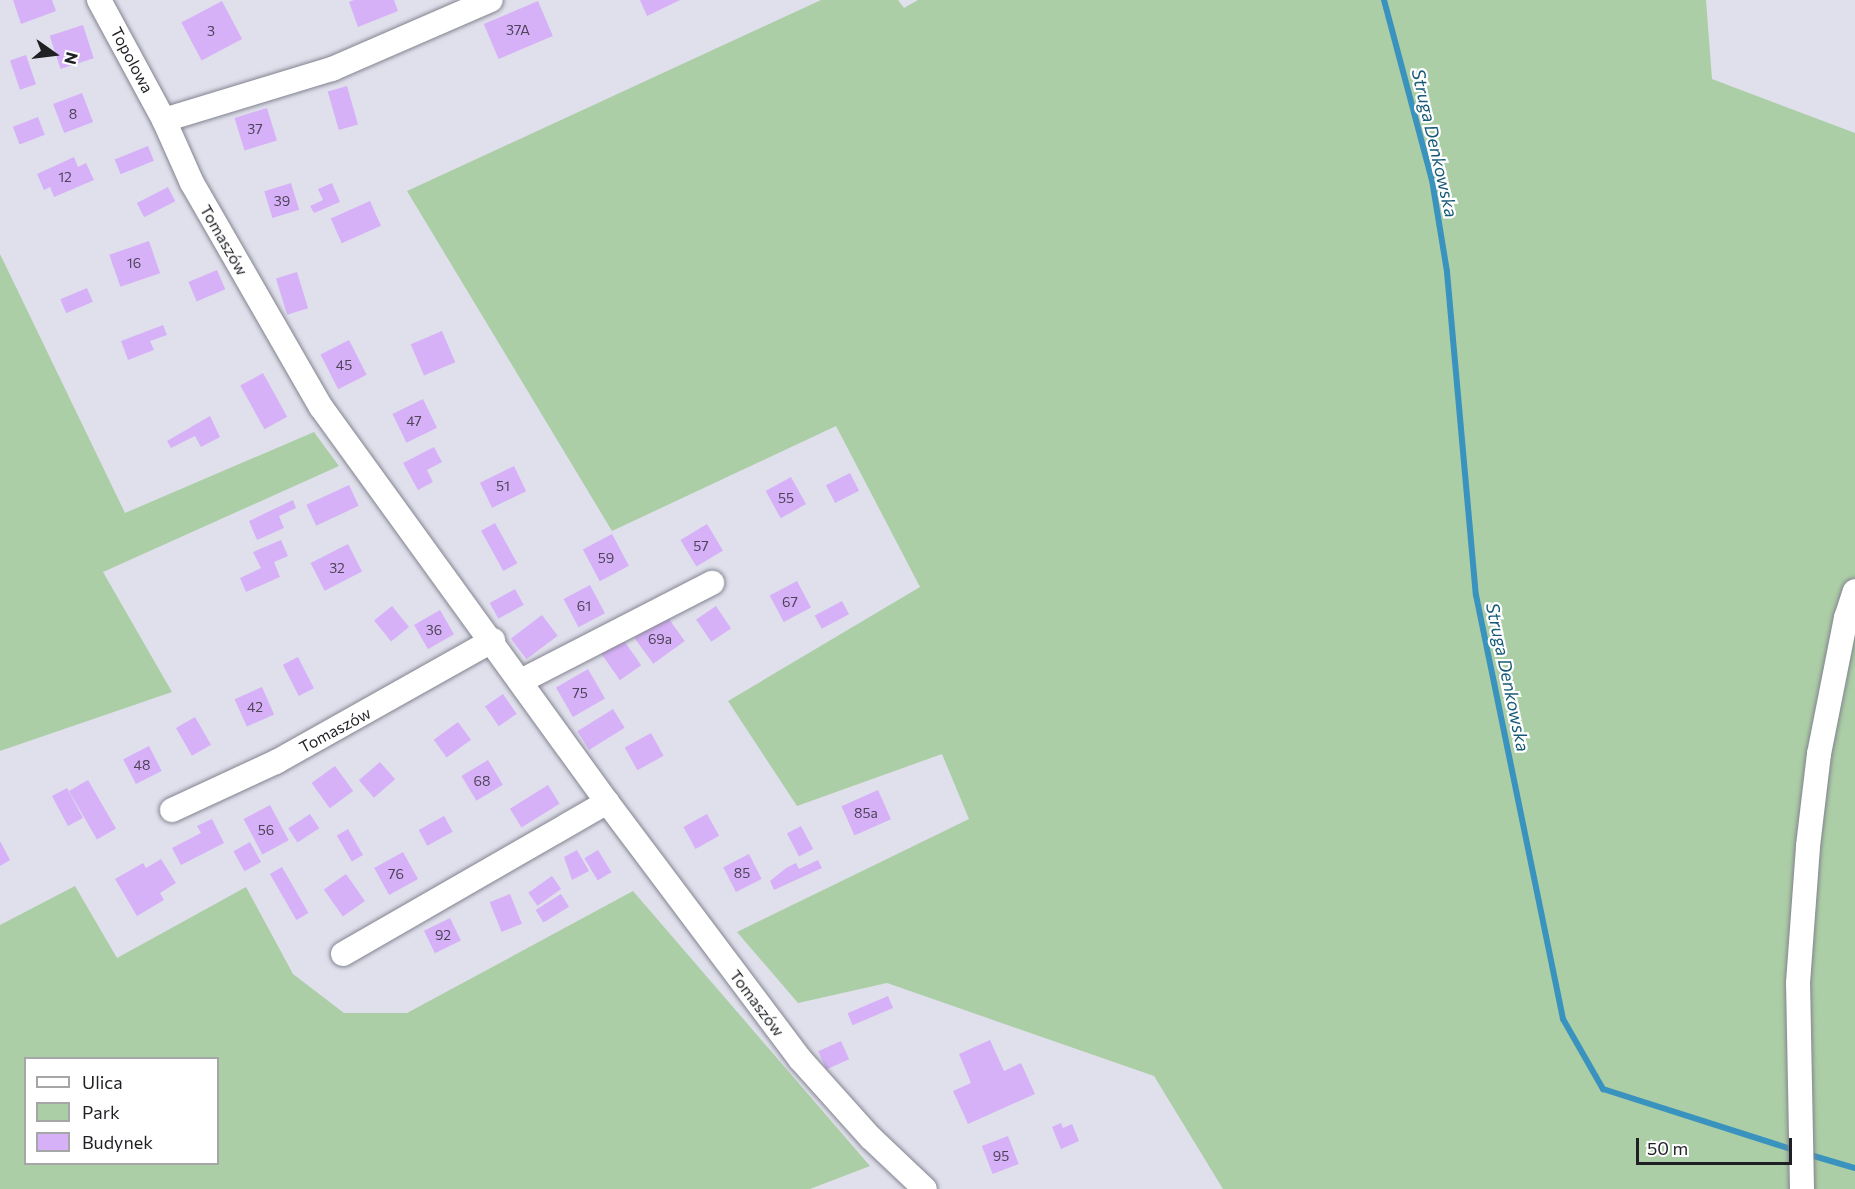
<!DOCTYPE html>
<html>
<head>
<meta charset="utf-8">
<style>
  body { margin:0 }
  #map { position:relative; width:1855px; height:1189px; overflow:hidden; background:#dfe0ec; font-family:Commissioner,sans-serif }
  div>[style] { position:absolute }
  .green>* { inset:0; background:#accea6 }
  .stream>* { height:6px; margin:-3px; padding:0 3px; transform-origin:3px; border-radius:3px; background:#3a93be }
  .building>* { inset:0; background:#d7b1f8; transform-origin:0 0 }
  .roads { filter:drop-shadow(0 0 2px #82838e) drop-shadow(0 0 2px #82838e) }
  .minor>* { height:24px; margin:-12px; padding:0 12px; transform-origin:12px; border-radius:12px; background:#fff }
  span { translate:-50% -50%; white-space:nowrap; text-align:center; line-height:1.15; -webkit-text-stroke:4.5px #fff; paint-order:stroke }
  .number-label { font-size:14px; color:#4d4459 }
  .number-label span { -webkit-text-stroke-width:0 }
  .street-label { font-size:16px; color:#1f2024 }
  .water-label { font-size:18px; color:#165a78; font-style:italic }
  .legend { position:absolute; left:24px; top:1057px; width:195px; height:108px; box-sizing:border-box; background:#fff; border:2px solid #a5a6a7; margin:0; padding:8px 10px; list-style:none; font-size:18px; color:#1f2024 }
  .legend li { display:flex; align-items:center; gap:12px; height:30px }
  .legend b { width:30px; border:2px solid #a5a6a7 }
  .north { position:absolute; left:24px; top:24px; width:60px; height:60px; -webkit-text-stroke:4px #fff; paint-order:stroke; rotate:104deg; font-size:16px; font-weight:700; line-height:24px; text-align:center; color:#1f2024 }
  .north::after { content:''; display:block; margin:auto; width:21px; height:27px; background:#1f2024; clip-path:polygon(50% 0,100% 100%,50% 72%,0 100%) }
  .scale { position:absolute; left:1636px; top:1138px; width:156px; height:27px; box-sizing:border-box; border:3px solid #1f2024; border-top:0; padding-left:8px; font-size:18px; line-height:21px; white-space:nowrap; color:#1f2024; -webkit-text-stroke:4px #fff; paint-order:stroke }
</style>
</head>
<body>
<div id="map">
  <div class="green">
    <i style="clip-path:polygon(821px 0,898px 0,904px 8px,918px 0,1706px 0,1712px 79px,1855px 133px,1855px 1189px,1223px 1189px,1154px 1076px,887px 983px,798px 1003px,737px 932px,969px 819px,942px 754px,797px 806px,728px 701px,920px 587px,836px 426px,612px 531px,407px 191px)"></i>
    <i style="clip-path:polygon(0 254px,125px 513px,314px 432px,339px 466px,103px 572px,172px 692px,0 751px)"></i>
    <i style="clip-path:polygon(evenodd,75px 886px,117px 958px,246px 887px,293px 974px,344px 1013px,407px 1013px,633px 891px,870px 1166px,810px 1189px,0 1189px,0 925px,75px 886px,26px 1058px,218px 1058px,218px 1164px,26px 1164px,26px 1058px)"></i>
  </div>
  <div class="stream">
    <i style="left:1384px;top:0;width:186px;rotate:75.1deg"></i>
    <i style="left:1432px;top:180px;width:93px;rotate:80.7deg"></i>
    <i style="left:1447px;top:272px;width:324px;rotate:84.9deg"></i>
    <i style="left:1476px;top:595px;width:433px;rotate:78.4deg"></i>
    <i style="left:1563px;top:1019px;width:81px;rotate:60.3deg"></i>
    <i style="left:1603px;top:1089px;width:204px;rotate:17.7deg"></i>
    <i style="left:1807px;top:1154px;width:50px;rotate:16.3deg"></i>
  </div>
  <div class="building">
    <i style="clip-path:polygon(13px 0,52px 0,56px 11px,21px 24px)"></i>
    <i style="clip-path:polygon(354px 0,394px 0,398px 11px,358px 27px,349px 2px)"></i>
    <i style="clip-path:polygon(640px 0,680px 0,647px 16px)"></i>
    <i style="left:222px;top:1px;width:43px;height:46px;rotate:62deg"></i>
    <i style="left:538px;top:1px;width:38px;height:59px;rotate:67deg"></i>
    <i style="left:83px;top:25px;width:35px;height:35px;rotate:72deg"></i>
    <i style="left:26px;top:55px;width:31px;height:17px;rotate:71deg"></i>
    <i style="left:347px;top:86px;width:40px;height:20px;rotate:74deg"></i>
    <i style="left:82px;top:93px;width:31px;height:31px;rotate:69deg"></i>
    <i style="left:267px;top:108px;width:34px;height:34px;rotate:73deg"></i>
    <i style="left:38px;top:117px;width:19px;height:27px;rotate:69deg"></i>
    <i style="left:148px;top:146px;width:16px;height:36px;rotate:68deg"></i>
    <i style="clip-path:polygon(74px 157px,78px 167px,86px 163px,94px 180px,54px 197px,50px 187px,44px 190px,37px 174px)"></i>
    <i style="left:291px;top:183px;width:28px;height:28px;rotate:73deg"></i>
    <i style="clip-path:polygon(332px 183px,340px 202px,314px 213px,310px 206px,323px 200px,318px 189px)"></i>
    <i style="left:168px;top:187px;width:16px;height:35px;rotate:63deg"></i>
    <i style="left:370px;top:201px;width:27px;height:43px;rotate:66deg"></i>
    <i style="left:149px;top:241px;width:34px;height:42px;rotate:71deg"></i>
    <i style="left:217px;top:270px;width:21px;height:31px;rotate:67deg"></i>
    <i style="left:297px;top:272px;width:38px;height:22px;rotate:73deg"></i>
    <i style="left:87px;top:288px;width:15px;height:29px;rotate:67deg"></i>
    <i style="clip-path:polygon(163px 325px,167px 335px,150px 341px,154px 350px,128px 360px,121px 341px)"></i>
    <i style="left:442px;top:331px;width:34px;height:34px;rotate:67deg"></i>
    <i style="left:349px;top:340px;width:39px;height:32px;rotate:63deg"></i>
    <i style="left:263px;top:373px;width:50px;height:26px;rotate:61deg"></i>
    <i style="left:423px;top:399px;width:32px;height:34px;rotate:64deg"></i>
    <i style="clip-path:polygon(210px 416px,220px 437px,201px 447px,195px 436px,171px 448px,167px 441px)"></i>
    <i style="clip-path:polygon(434px 447px,442px 462px,427px 470px,433px 482px,418px 490px,403px 463px)"></i>
    <i style="left:514px;top:466px;width:28px;height:38px;rotate:64deg"></i>
    <i style="left:850px;top:473px;width:20px;height:27px;rotate:63deg"></i>
    <i style="left:791px;top:477px;width:31px;height:29px;rotate:61deg"></i>
    <i style="left:349px;top:485px;width:23px;height:47px;rotate:65deg"></i>
    <i style="clip-path:polygon(293px 500px,296px 508px,279px 516px,284px 528px,257px 540px,249px 521px)"></i>
    <i style="left:495px;top:523px;width:46px;height:16px;rotate:61deg"></i>
    <i style="left:707px;top:524px;width:31px;height:31px;rotate:59deg"></i>
    <i style="left:612px;top:534px;width:36px;height:33px;rotate:62deg"></i>
    <i style="clip-path:polygon(281px 540px,288px 556px,274px 562px,280px 577px,246px 592px,240px 578px,261px 568px,253px 552px)"></i>
    <i style="left:348px;top:544px;width:31px;height:42px;rotate:63deg"></i>
    <i style="left:797px;top:581px;width:30px;height:31px;rotate:62deg"></i>
    <i style="left:590px;top:585px;width:32px;height:30px;rotate:62deg"></i>
    <i style="left:515px;top:589px;width:18px;height:29px;rotate:61deg"></i>
    <i style="left:842px;top:601px;width:15px;height:31px;rotate:62deg"></i>
    <i style="left:392px;top:606px;width:27px;height:23px;rotate:51deg"></i>
    <i style="left:716px;top:606px;width:27px;height:24px;rotate:56deg"></i>
    <i style="left:440px;top:610px;width:28px;height:30px;rotate:60deg"></i>
    <i style="left:542px;top:615px;width:26px;height:39px;rotate:53deg"></i>
    <i style="left:666px;top:615px;width:32px;height:39px;rotate:54deg"></i>
    <i style="left:620px;top:635px;width:37px;height:26px;rotate:55deg"></i>
    <i style="left:298px;top:657px;width:35px;height:17px;rotate:63deg"></i>
    <i style="left:588px;top:669px;width:34px;height:37px;rotate:60deg"></i>
    <i style="left:262px;top:687px;width:30px;height:30px;rotate:66deg"></i>
    <i style="left:503px;top:694px;width:24px;height:22px;rotate:55deg"></i>
    <i style="left:613px;top:709px;width:22px;height:42px;rotate:58deg"></i>
    <i style="left:195px;top:717px;width:32px;height:22px;rotate:60deg"></i>
    <i style="left:458px;top:722px;width:22px;height:30px;rotate:54deg"></i>
    <i style="left:651px;top:733px;width:26px;height:30px;rotate:61deg"></i>
    <i style="left:149px;top:746px;width:28px;height:29px;rotate:63deg"></i>
    <i style="left:488px;top:760px;width:29px;height:31px;rotate:59deg"></i>
    <i style="left:380px;top:762px;width:23px;height:28px;rotate:49deg"></i>
    <i style="left:335px;top:766px;width:31px;height:29px;rotate:54deg"></i>
    <i style="left:88px;top:780px;width:56px;height:22px;rotate:60deg"></i>
    <i style="left:548px;top:785px;width:22px;height:45px;rotate:58deg"></i>
    <i style="left:67px;top:788px;width:34px;height:17px;rotate:62deg"></i>
    <i style="left:878px;top:790px;width:32px;height:40px;rotate:66deg"></i>
    <i style="left:270px;top:805px;width:40px;height:30px;rotate:62deg"></i>
    <i style="left:310px;top:814px;width:17px;height:26px;rotate:57deg"></i>
    <i style="left:707px;top:814px;width:25px;height:27px;rotate:61deg"></i>
    <i style="left:444px;top:816px;width:18px;height:29px;rotate:61deg"></i>
    <i style="clip-path:polygon(212px 819px,224px 843px,181px 865px,172px 848px,201px 833px,197px 826px)"></i>
    <i style="left:801px;top:826px;width:26px;height:16px;rotate:62deg"></i>
    <i style="left:348px;top:829px;width:30px;height:13px;rotate:60deg"></i>
    <i style="clip-path:polygon(0 841px,10px 860px,0 866px)"></i>
    <i style="left:250px;top:842px;width:23px;height:19px;rotate:61deg"></i>
    <i style="clip-path:polygon(577px 850px,589px 871px,572px 880px,564px 857px)"></i>
    <i style="left:598px;top:850px;width:26px;height:16px;rotate:59deg"></i>
    <i style="left:403px;top:852px;width:31px;height:33px;rotate:61deg"></i>
    <i style="left:749px;top:854px;width:28px;height:29px;rotate:63deg"></i>
    <i style="clip-path:polygon(161px 859px,176px 883px,160px 893px,164px 900px,137px 916px,115px 879px,143px 863px,146px 868px)"></i>
    <i style="clip-path:polygon(818px 860px,822px 868px,774px 890px,770px 881px,786px 868px,796px 863px,799px 869px)"></i>
    <i style="left:282px;top:867px;width:53px;height:14px;rotate:60deg"></i>
    <i style="left:346px;top:874px;width:33px;height:27px;rotate:55deg"></i>
    <i style="left:552px;top:876px;width:16px;height:29px;rotate:55deg"></i>
    <i style="left:510px;top:894px;width:32px;height:22px;rotate:68deg"></i>
    <i style="left:561px;top:894px;width:15px;height:30px;rotate:58deg"></i>
    <i style="left:450px;top:918px;width:25px;height:29px;rotate:64deg"></i>
    <i style="left:888px;top:996px;width:13px;height:44px;rotate:67deg"></i>
    <i style="clip-path:polygon(990px 1040px,1004px 1071px,1021px 1063px,1035px 1094px,968px 1124px,953px 1091px,971px 1083px,959px 1054px)"></i>
    <i style="left:841px;top:1041px;width:20px;height:25px;rotate:66deg"></i>
    <i style="clip-path:polygon(1061px 1123px,1063px 1128px,1072px 1124px,1079px 1141px,1061px 1149px,1052px 1127px)"></i>
    <i style="left:1008px;top:1136px;width:30px;height:28px;rotate:69deg"></i>
  </div>
  <div class="roads">
    <div class="minor">
      <i style="left:99px;top:0;width:136px;rotate:61.6deg"></i>
      <i style="left:164px;top:120px;width:69px;rotate:66deg"></i>
      <i style="left:192px;top:183px;width:258px;rotate:60.1deg"></i>
      <i style="left:321px;top:407px;width:488px;rotate:54.1deg"></i>
      <i style="left:164px;top:120px;width:176px;rotate:-16.9deg"></i>
      <i style="left:332px;top:69px;width:173px;rotate:-23.5deg"></i>
      <i style="left:521px;top:681px;width:215px;rotate:-27.2deg"></i>
      <i style="left:172px;top:810px;width:115px;rotate:-24.8deg"></i>
      <i style="left:276px;top:762px;width:249px;rotate:-29.3deg"></i>
      <i style="left:343px;top:954px;width:305px;rotate:-29.9deg"></i>
      <i style="left:607px;top:802px;width:321px;rotate:53.1deg"></i>
      <i style="left:800px;top:1059px;width:106px;rotate:48.1deg"></i>
      <i style="left:871px;top:1138px;width:74px;rotate:43.4deg"></i>
      <i style="left:1802px;top:1189px;width:206px;rotate:-91.1deg"></i>
      <i style="left:1798px;top:983px;width:137px;rotate:-85.8deg"></i>
      <i style="left:1808px;top:846px;width:93px;rotate:-83.2deg"></i>
      <i style="left:1819px;top:754px;width:139px;rotate:-78.8deg"></i>
      <i style="left:1846px;top:618px;width:28px;rotate:-72deg"></i>
    </div>
  </div>
  <div class="number-label">
    <span style="left:518px;top:30px">37A</span>
    <span style="left:211px;top:31px">3</span>
    <span style="left:73px;top:114px">8</span>
    <span style="left:255px;top:129px">37</span>
    <span style="left:65px;top:177px">12</span>
    <span style="left:282px;top:201px">39</span>
    <span style="left:134px;top:263px">16</span>
    <span style="left:344px;top:365px">45</span>
    <span style="left:414px;top:421px">47</span>
    <span style="left:503px;top:486px">51</span>
    <span style="left:786px;top:498px">55</span>
    <span style="left:701px;top:546px">57</span>
    <span style="left:606px;top:558px">59</span>
    <span style="left:337px;top:568px">32</span>
    <span style="left:790px;top:602px">67</span>
    <span style="left:584px;top:606px">61</span>
    <span style="left:434px;top:630px">36</span>
    <span style="left:660px;top:639px">69a</span>
    <span style="left:580px;top:693px">75</span>
    <span style="left:255px;top:707px">42</span>
    <span style="left:142px;top:765px">48</span>
    <span style="left:482px;top:781px">68</span>
    <span style="left:866px;top:813px">85a</span>
    <span style="left:266px;top:830px">56</span>
    <span style="left:742px;top:873px">85</span>
    <span style="left:396px;top:874px">76</span>
    <span style="left:443px;top:935px">92</span>
    <span style="left:1001px;top:1156px">95</span>
  </div>
  <div class="street-label">
    <span style="left:132px;top:60px;rotate:62deg">Topolowa</span>
    <span style="left:224px;top:240px;rotate:60deg">Tomaszów</span>
    <span style="left:335px;top:730px;rotate:-28deg">Tomaszów</span>
    <span style="left:757px;top:1003px;rotate:53deg">Tomaszów</span>
  </div>
  <div class="water-label">
    <span style="left:1435px;top:143px;rotate:77deg">Struga Denkowska</span>
    <span style="left:1508px;top:677px;rotate:78deg">Struga Denkowska</span>
  </div>
  <ul class="legend">
  <li><b style="height:8px;background:#fff"></b>Ulica</li>
  <li><b style="height:16px;background:#accea6"></b>Park</li>
  <li><b style="height:16px;background:#d7b1f8"></b>Budynek</li>
  </ul>
  <div class="north">N</div>
  <div class="scale">50 m</div>
</div>
</body>
</html>
